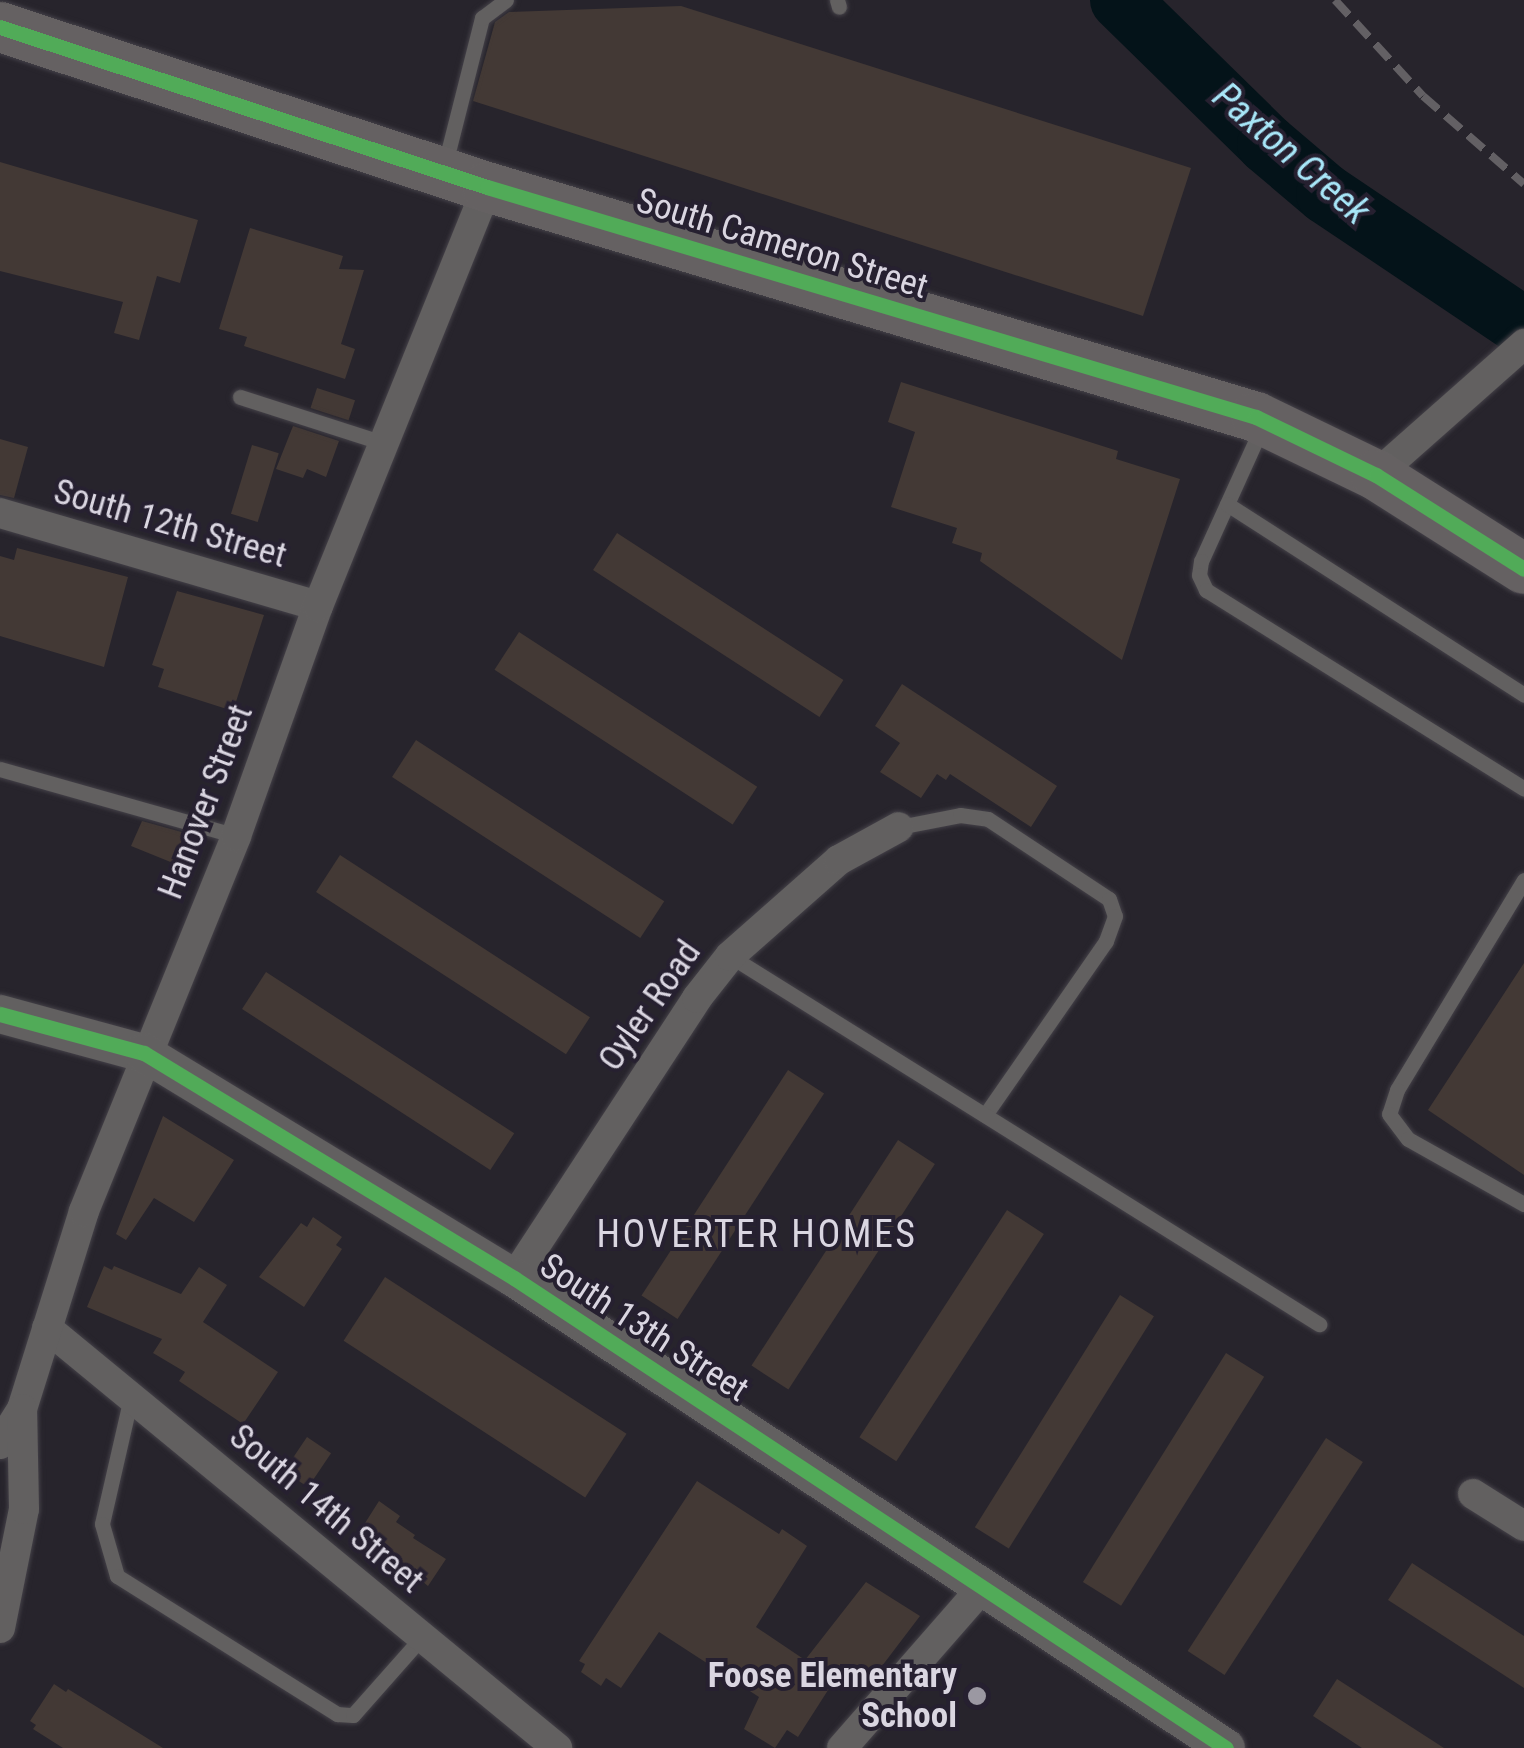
<!DOCTYPE html>
<html>
<head>
<meta charset="utf-8">
<style>
  body { margin:0 }
  #map { position:relative; width:1524px; height:1748px; overflow:hidden; background:#27242c; font-family:"Roboto Condensed",sans-serif }
  div>[style] { position:absolute }
  .river>* { height:60px; margin:-30px; padding:0 30px; transform-origin:30px; border-radius:30px; background:#041319 }
  .building>* { inset:0; background:#433935; transform-origin:0 0 }
  .roads { filter:drop-shadow(0 0 2px #444148) drop-shadow(0 0 2px #444148) }
  .service>* { height:15px; margin:-7.5px; padding:0 7.5px; transform-origin:7.5px; border-radius:7.5px; background:#626060 }
  .minor>* { height:30px; margin:-15px; padding:0 15px; transform-origin:15px; border-radius:15px; background:#626060 }
  .tertiary>* { height:38px; margin:-19px; padding:0 19px; transform-origin:19px; border-radius:19px; background:#626060 }
  .primary>* { height:50px; margin:-25px; padding:0 25px; transform-origin:25px; border-radius:25px; background:#656162 }
  .rail>* { height:8px; margin-top:-4px; transform-origin:0; background:repeating-linear-gradient(90deg,#636064 0 20px,transparent 0 30px) }
  .cycleway>* { height:15px; margin:-7.5px; padding:0 7.5px; transform-origin:7.5px; border-radius:7.5px; background:#51ab58 }
  .dots>* { width:28px; height:28px; translate:-50% -50%; box-sizing:border-box; border:5px solid #262030; border-radius:50% }
  span { translate:-50% -50%; white-space:nowrap; text-align:center; line-height:1.15; -webkit-text-stroke:8px #262030; paint-order:stroke }
  .street-label { font-size:35px; color:#dad6e1 }
  .poi-label { font-size:35px; color:#dad6e1; font-weight:700 }
  .right { translate:-100% -50%; text-align:right }
  .water-label { font-size:38px; color:#a8e6f8; font-style:italic }
  .neighbourhood-label { font-size:38px; color:#dad6e1; letter-spacing:2.5px }
</style>
</head>
<body>
<div id="map">
  <div class="river">
    <i style="left:1120px;top:0;width:206px;rotate:44.4deg"></i>
    <i style="left:1267px;top:144px;width:77px;rotate:40.3deg"></i>
    <i style="left:1326px;top:194px;width:239px;rotate:33.9deg"></i>
  </div>
  <div class="building">
    <i style="clip-path:polygon(681px 6px,1191px 168px,1143px 316px,473px 101px,495px 22px,509px 12px)"></i>
    <i style="clip-path:polygon(0 162px,198px 220px,180px 283px,157px 276px,139px 340px,114px 333px,123px 302px,0 271px)"></i>
    <i style="clip-path:polygon(250px 228px,343px 256px,339px 269px,364px 270px,341px 344px,355px 349px,345px 379px,244px 346px,247px 337px,219px 329px)"></i>
    <i style="clip-path:polygon(901px 382px,1118px 451px,1116px 459px,1180px 479px,1122px 660px,980px 561px,982px 553px,952px 543px,957px 528px,891px 507px,915px 432px,888px 422px)"></i>
    <i style="left:317px;top:388px;width:40px;height:21px;rotate:18deg"></i>
    <i style="clip-path:polygon(293px 426px,339px 441px,326px 477px,307px 469px,303px 478px,276px 469px)"></i>
    <i style="clip-path:polygon(0 439px,28px 447px,14px 498px,0 495px)"></i>
    <i style="left:252px;top:445px;width:28px;height:72px;rotate:17deg"></i>
    <i style="left:617px;top:533px;width:270px;height:44px;rotate:33deg"></i>
    <i style="clip-path:polygon(17px 548px,128px 577px,104px 667px,0 636px,0 556px,14px 560px)"></i>
    <i style="clip-path:polygon(177px 591px,264px 615px,233px 711px,158px 687px,164px 669px,152px 665px)"></i>
    <i style="left:519px;top:632px;width:284px;height:45px;rotate:33deg"></i>
    <i style="clip-path:polygon(902px 684px,1057px 786px,1031px 827px,950px 774px,946px 780px,937px 774px,921px 798px,880px 772px,900px 743px,875px 726px)"></i>
    <i style="left:416px;top:740px;width:296px;height:44px;rotate:33deg"></i>
    <i style="clip-path:polygon(142px 821px,185px 833px,173px 863px,131px 846px)"></i>
    <i style="left:340px;top:855px;width:298px;height:44px;rotate:33deg"></i>
    <i style="clip-path:polygon(1524px 963px,1524px 1175px,1428px 1110px)"></i>
    <i style="left:266px;top:972px;width:296px;height:44px;rotate:33deg"></i>
    <i style="left:788px;top:1070px;width:43px;height:269px;rotate:33deg"></i>
    <i style="clip-path:polygon(163px 1116px,234px 1160px,194px 1222px,154px 1198px,126px 1240px,116px 1234px)"></i>
    <i style="left:898px;top:1140px;width:44px;height:269px;rotate:33deg"></i>
    <i style="left:1007px;top:1210px;width:44px;height:271px;rotate:33deg"></i>
    <i style="clip-path:polygon(313px 1217px,342px 1237px,336px 1245px,342px 1249px,304px 1307px,259px 1277px,301px 1223px,307px 1227px)"></i>
    <i style="clip-path:polygon(104px 1266px,112px 1270px,114px 1266px,181px 1294px,199px 1267px,227px 1285px,203px 1322px,278px 1372px,243px 1424px,179px 1381px,185px 1372px,153px 1353px,162px 1339px,87px 1307px)"></i>
    <i style="left:385px;top:1277px;width:288px;height:76px;rotate:33deg"></i>
    <i style="left:1120px;top:1295px;width:40px;height:274px;rotate:32deg"></i>
    <i style="left:1226px;top:1353px;width:45px;height:270px;rotate:32deg"></i>
    <i style="left:307px;top:1437px;width:29px;height:41px;rotate:34deg"></i>
    <i style="left:1326px;top:1438px;width:44px;height:254px;rotate:33deg"></i>
    <i style="clip-path:polygon(697px 1481px,779px 1534px,782px 1529px,807px 1546px,756px 1627px,805px 1660px,866px 1582px,920px 1616px,863px 1691px,839px 1673px,798px 1737px,787px 1730px,775px 1748px,744px 1729px,759px 1697px,659px 1632px,621px 1688px,606px 1678px,601px 1686px,581px 1672px,585px 1664px,579px 1661px)"></i>
    <i style="clip-path:polygon(379px 1501px,400px 1516px,396px 1522px,415px 1535px,413px 1538px,446px 1559px,428px 1586px,360px 1531px)"></i>
    <i style="clip-path:polygon(1412px 1563px,1524px 1636px,1524px 1688px,1388px 1600px)"></i>
    <i style="clip-path:polygon(1337px 1679px,1444px 1748px,1362px 1748px,1313px 1716px)"></i>
    <i style="clip-path:polygon(54px 1684px,66px 1692px,68px 1689px,163px 1748px,63px 1748px,33px 1729px,36px 1725px,30px 1721px)"></i>
  </div>
  <div class="roads">
    <div class="service">
      <i style="left:837px;top:0;width:7px;rotate:74deg"></i>
      <i style="left:445px;top:164px;width:151px;rotate:-75.8deg"></i>
      <i style="left:482px;top:18px;width:30px;rotate:-37deg"></i>
      <i style="left:240px;top:397px;width:150px;rotate:17.8deg"></i>
      <i style="left:1261px;top:429px;width:145px;rotate:114.4deg"></i>
      <i style="left:1201px;top:561px;width:14px;rotate:98deg"></i>
      <i style="left:1199px;top:575px;width:17px;rotate:65deg"></i>
      <i style="left:1206px;top:590px;width:375px;rotate:32deg"></i>
      <i style="left:1227px;top:504px;width:353px;rotate:32.7deg"></i>
      <i style="left:0;top:769px;width:245px;rotate:15.8deg"></i>
      <i style="left:899px;top:827px;width:62px;rotate:-11.1deg"></i>
      <i style="left:960px;top:815px;width:28px;rotate:8deg"></i>
      <i style="left:988px;top:819px;width:145px;rotate:33.5deg"></i>
      <i style="left:1109px;top:899px;width:18px;rotate:71deg"></i>
      <i style="left:1115px;top:916px;width:27px;rotate:110deg"></i>
      <i style="left:1106px;top:941px;width:212px;rotate:124.8deg"></i>
      <i style="left:1524px;top:880px;width:245px;rotate:121.2deg"></i>
      <i style="left:1397px;top:1090px;width:25px;rotate:108deg"></i>
      <i style="left:1389px;top:1114px;width:31px;rotate:53deg"></i>
      <i style="left:1408px;top:1139px;width:133px;rotate:29.3deg"></i>
      <i style="left:730px;top:956px;width:695px;rotate:32deg"></i>
      <i style="left:131px;top:1397px;width:130px;rotate:102.9deg"></i>
      <i style="left:102px;top:1524px;width:54px;rotate:73.9deg"></i>
      <i style="left:117px;top:1576px;width:260px;rotate:32.1deg"></i>
      <i style="left:337px;top:1714px;width:16px;rotate:4deg"></i>
      <i style="left:353px;top:1715px;width:104px;rotate:-48.5deg"></i>
    </div>
    <div class="minor">
      <i style="left:1376px;top:475px;width:198px;rotate:-41.5deg"></i>
      <i style="left:0;top:513px;width:331px;rotate:16.3deg"></i>
      <i style="left:514px;top:1278px;width:334px;rotate:-56.8deg"></i>
      <i style="left:697px;top:998px;width:53px;rotate:-51.8deg"></i>
      <i style="left:730px;top:956px;width:145px;rotate:-41.4deg"></i>
      <i style="left:839px;top:860px;width:68px;rotate:-28.8deg"></i>
      <i style="left:47px;top:1328px;width:661px;rotate:39.47deg"></i>
      <i style="left:0;top:1444px;width:41px;rotate:-57.8deg"></i>
      <i style="left:22px;top:1409px;width:207px;rotate:-72.6deg"></i>
      <i style="left:84px;top:1211px;width:405px;rotate:-67.9deg"></i>
      <i style="left:236px;top:836px;width:244px;rotate:-70.4deg"></i>
      <i style="left:318px;top:606px;width:452px;rotate:-68deg"></i>
      <i style="left:1473px;top:1494px;width:60px;rotate:32.1deg"></i>
      <i style="left:0;top:1628px;width:121px;rotate:-78.6deg"></i>
      <i style="left:24px;top:1509px;width:100px;rotate:-91.1deg"></i>
      <i style="left:842px;top:1748px;width:214px;rotate:-48.8deg"></i>
    </div>
    <div class="tertiary">
      <i style="left:0;top:1014px;width:149px;rotate:15.2deg"></i>
      <i style="left:144px;top:1053px;width:433px;rotate:31.3deg"></i>
      <i style="left:514px;top:1278px;width:853px;rotate:33.43deg"></i>
    </div>
    <div class="primary">
      <i style="left:0;top:27px;width:513px;rotate:18.19deg"></i>
      <i style="left:487px;top:187px;width:803px;rotate:16.65deg"></i>
      <i style="left:1256px;top:417px;width:133px;rotate:25.8deg"></i>
      <i style="left:1376px;top:475px;width:175px;rotate:32.4deg"></i>
    </div>
  </div>
  <div class="rail">
    <i style="left:1335px;top:0;width:130px;rotate:47.5deg"></i>
    <i style="left:1423px;top:96px;width:134px;rotate:41.1deg"></i>
  </div>
  <div class="cycleway">
    <i style="left:0;top:27px;width:513px;rotate:18.19deg"></i>
    <i style="left:487px;top:187px;width:803px;rotate:16.65deg"></i>
    <i style="left:1256px;top:417px;width:133px;rotate:25.8deg"></i>
    <i style="left:1376px;top:475px;width:175px;rotate:32.4deg"></i>
    <i style="left:0;top:1014px;width:149px;rotate:15.2deg"></i>
    <i style="left:144px;top:1053px;width:433px;rotate:31.3deg"></i>
    <i style="left:514px;top:1278px;width:853px;rotate:33.43deg"></i>
  </div>
  <div class="dots">
    <i style="left:977px;top:1696px;background:#9b98a2"></i>
  </div>
  <div class="street-label">
    <span style="left:782px;top:244px;rotate:17deg">South Cameron Street</span>
    <span style="left:170px;top:524px;rotate:16deg">South 12th Street</span>
    <span style="left:206px;top:802px;rotate:-69deg">Hanover Street</span>
    <span style="left:650px;top:1006px;rotate:-55deg">Oyler Road</span>
    <span style="left:644px;top:1328px;rotate:33deg">South 13th Street</span>
    <span style="left:326px;top:1509px;rotate:40deg">South 14th Street</span>
  </div>
  <div class="poi-label">
    <span class="right" style="left:957px;top:1696px">Foose Elementary<br>School</span>
  </div>
  <div class="water-label">
    <span style="left:1291px;top:154px;rotate:41deg">Paxton Creek</span>
  </div>
  <div class="neighbourhood-label">
    <span style="left:757px;top:1235px">HOVERTER HOMES</span>
  </div>
</div>
</body>
</html>
